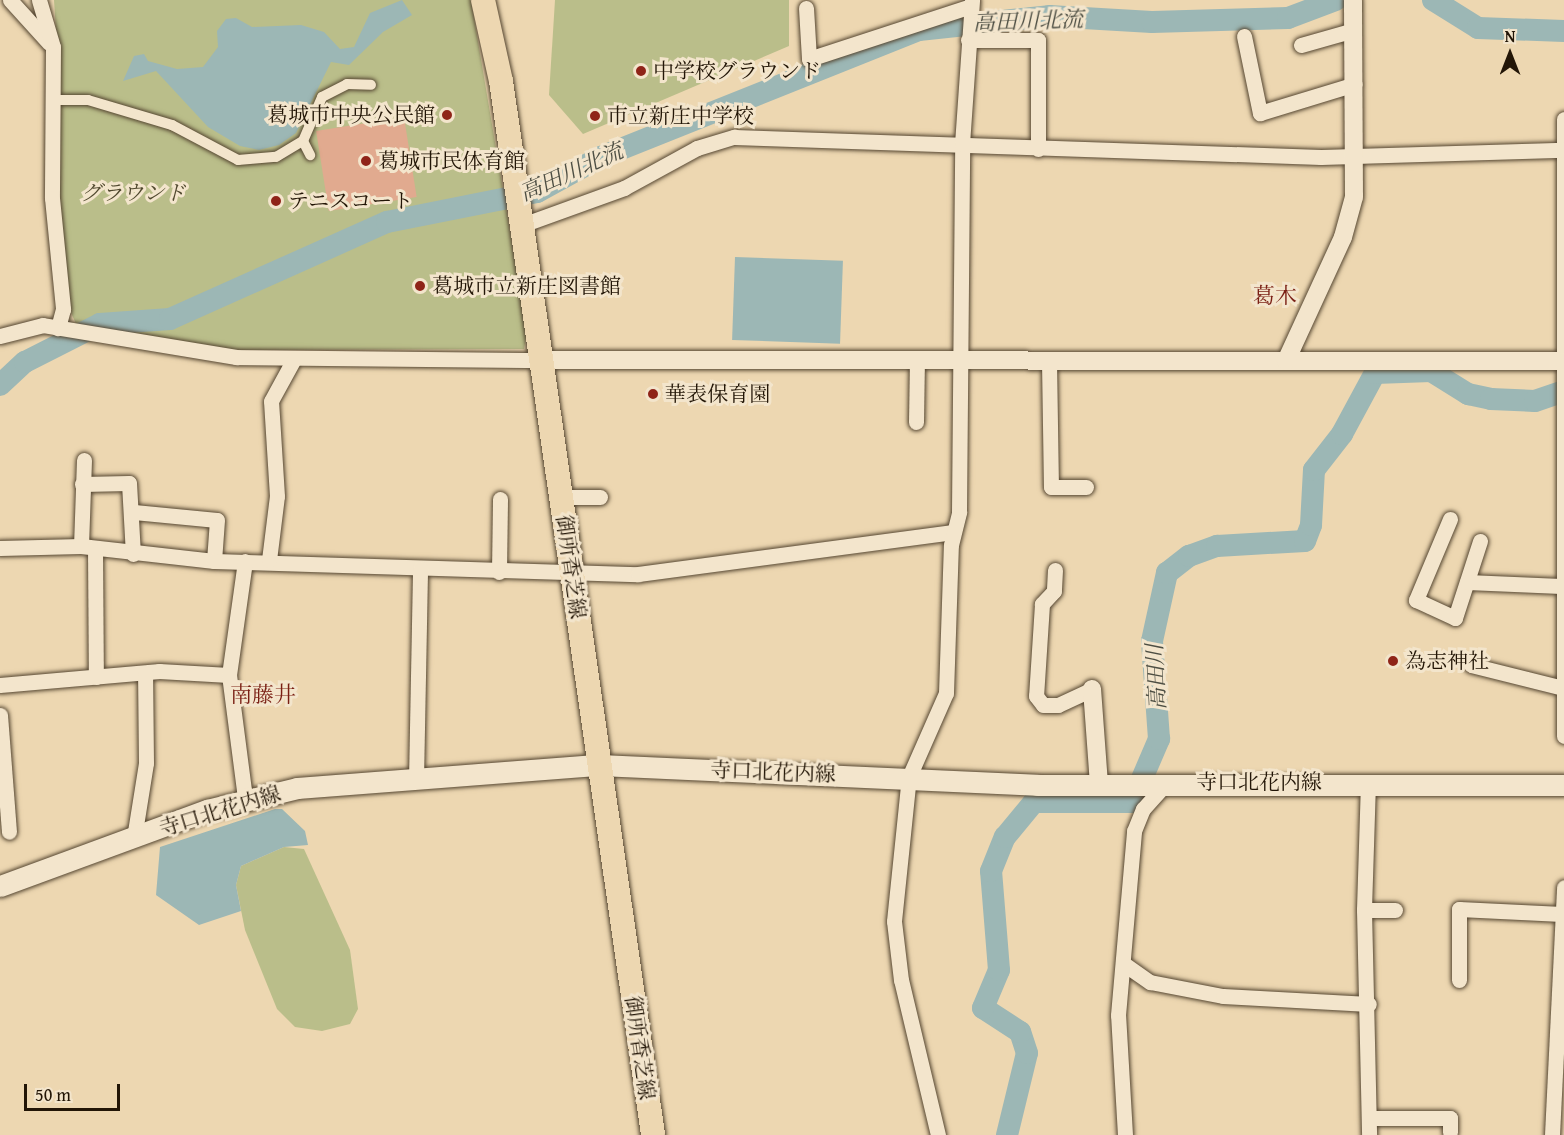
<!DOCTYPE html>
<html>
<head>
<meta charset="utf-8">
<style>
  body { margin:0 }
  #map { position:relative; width:1564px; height:1135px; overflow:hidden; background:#edd7b1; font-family:"Gentium Book Plus","Noto Serif JP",serif }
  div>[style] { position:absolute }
  .green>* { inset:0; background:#babe8a }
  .water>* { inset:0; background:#9cb7b5; transform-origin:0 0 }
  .river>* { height:22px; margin:-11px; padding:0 11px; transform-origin:11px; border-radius:11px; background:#9cb7b5 }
  .building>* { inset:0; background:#e1aa8f; transform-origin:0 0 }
  .roads { filter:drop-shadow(0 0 2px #554631) drop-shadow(0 0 2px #554631) }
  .pedestrian>* { height:10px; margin:-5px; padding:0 5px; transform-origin:5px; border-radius:5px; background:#f3e5cc }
  .minor>* { height:15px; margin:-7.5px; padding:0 7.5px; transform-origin:7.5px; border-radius:7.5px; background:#f3e5cc }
  .tertiary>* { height:18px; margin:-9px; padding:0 9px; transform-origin:9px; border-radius:9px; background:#f3e5cc }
  .secondary>* { height:21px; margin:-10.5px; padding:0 10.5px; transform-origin:10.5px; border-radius:10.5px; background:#f3e5cc }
  .primary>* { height:24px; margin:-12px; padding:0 12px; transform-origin:12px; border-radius:12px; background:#edd7b1 }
  .dots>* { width:16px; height:16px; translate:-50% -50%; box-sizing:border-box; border:3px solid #f3e5cc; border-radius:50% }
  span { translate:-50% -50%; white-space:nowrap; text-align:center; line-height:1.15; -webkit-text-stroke:6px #f3e5cc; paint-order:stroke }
  .poi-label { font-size:21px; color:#221506 }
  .left { translate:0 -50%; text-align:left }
  .right { translate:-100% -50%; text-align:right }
  .park-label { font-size:21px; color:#50482e; font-style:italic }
  .street-label { font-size:21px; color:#221506 }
  .water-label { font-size:22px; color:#4d4e43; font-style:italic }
  .neighbourhood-label { font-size:22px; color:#7a1f14 }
  .north { position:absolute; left:1480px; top:24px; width:60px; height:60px; -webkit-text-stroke:4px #f3e5cc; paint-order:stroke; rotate:0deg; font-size:16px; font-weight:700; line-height:24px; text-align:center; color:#221506 }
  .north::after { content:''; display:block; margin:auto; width:21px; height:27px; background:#221506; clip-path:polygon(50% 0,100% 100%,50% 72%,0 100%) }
  .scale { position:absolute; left:24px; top:1084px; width:96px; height:27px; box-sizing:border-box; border:3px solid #221506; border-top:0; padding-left:8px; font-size:18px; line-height:21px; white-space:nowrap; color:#221506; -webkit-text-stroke:4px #f3e5cc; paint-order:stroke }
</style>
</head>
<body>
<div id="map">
  <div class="green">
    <i style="clip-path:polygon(54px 0,471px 0,527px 332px,524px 349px,225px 350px,77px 326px,68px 306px,57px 194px,61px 110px)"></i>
    <i style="clip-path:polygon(555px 0,789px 0,789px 46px,583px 134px,549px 95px)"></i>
    <i style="clip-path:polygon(284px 847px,304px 849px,350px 950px,358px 1009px,350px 1024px,322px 1031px,295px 1027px,277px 1009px,245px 930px,236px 885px,241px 866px)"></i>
  </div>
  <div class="water">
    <i style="clip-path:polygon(402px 0,412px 15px,383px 32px,349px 65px,331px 62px,296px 133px,279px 145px,259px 150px,240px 146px,208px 127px,156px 71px,123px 81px,134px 56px,144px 54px,148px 61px,177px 69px,203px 67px,218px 47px,217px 31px,226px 19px,236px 18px,252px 27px,301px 25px,324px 32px,340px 49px,354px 47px,370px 13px)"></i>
    <i style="left:735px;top:257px;width:108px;height:83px;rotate:2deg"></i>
    <i style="clip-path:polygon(275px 809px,282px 809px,305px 831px,308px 845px,284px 847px,241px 866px,236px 885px,241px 911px,199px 925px,156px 895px,160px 847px)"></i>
  </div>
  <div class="river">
    <i style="left:1433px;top:0;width:53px;rotate:31.9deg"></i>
    <i style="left:1478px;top:28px;width:86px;rotate:2deg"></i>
    <i style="left:0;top:385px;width:34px;rotate:-43deg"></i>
    <i style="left:25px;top:362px;width:84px;rotate:-26.9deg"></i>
    <i style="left:100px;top:324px;width:70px;rotate:-4.1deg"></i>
    <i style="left:170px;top:319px;width:238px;rotate:-24.1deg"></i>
    <i style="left:387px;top:222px;width:153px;rotate:-11.3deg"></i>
    <i style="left:537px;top:192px;width:73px;rotate:-28.7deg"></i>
    <i style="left:601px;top:157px;width:342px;rotate:-21.8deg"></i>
    <i style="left:919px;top:30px;width:131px;rotate:-6.1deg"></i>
    <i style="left:1049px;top:16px;width:103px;rotate:3.3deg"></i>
    <i style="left:1152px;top:22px;width:136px;rotate:-1.7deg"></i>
    <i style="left:1288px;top:18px;width:51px;rotate:-20.6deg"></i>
    <i style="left:1007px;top:1135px;width:84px;rotate:-76.3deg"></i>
    <i style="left:1027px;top:1053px;width:22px;rotate:-108deg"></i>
    <i style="left:1020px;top:1032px;width:44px;rotate:-147deg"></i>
    <i style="left:983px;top:1008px;width:41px;rotate:-67.2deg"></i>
    <i style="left:999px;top:970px;width:99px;rotate:-94.6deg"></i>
    <i style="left:991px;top:871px;width:37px;rotate:-68deg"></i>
    <i style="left:1005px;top:837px;width:45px;rotate:-50.4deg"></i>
    <i style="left:1034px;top:802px;width:98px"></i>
    <i style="left:1132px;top:802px;width:69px;rotate:-66.8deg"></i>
    <i style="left:1159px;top:739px;width:98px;rotate:-94.1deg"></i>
    <i style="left:1152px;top:641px;width:70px;rotate:-77.6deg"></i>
    <i style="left:1167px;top:573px;width:28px;rotate:-38deg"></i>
    <i style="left:1189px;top:556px;width:30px;rotate:-20deg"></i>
    <i style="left:1217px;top:546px;width:88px;rotate:-3.3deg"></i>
    <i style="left:1305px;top:541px;width:17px;rotate:-69deg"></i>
    <i style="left:1311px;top:525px;width:55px;rotate:-86.9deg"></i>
    <i style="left:1314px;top:470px;width:46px;rotate:-52.1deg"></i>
    <i style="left:1342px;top:434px;width:69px;rotate:-61.6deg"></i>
    <i style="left:1375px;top:373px;width:56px;rotate:-2deg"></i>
    <i style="left:1431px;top:371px;width:44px;rotate:31.9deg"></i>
    <i style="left:1468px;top:394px;width:24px;rotate:12deg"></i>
    <i style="left:1491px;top:399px;width:44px;rotate:2.6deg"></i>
    <i style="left:1535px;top:401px;width:31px;rotate:-19deg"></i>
  </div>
  <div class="building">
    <i style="left:404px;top:117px;width:81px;height:89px;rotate:81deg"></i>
  </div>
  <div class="roads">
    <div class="pedestrian">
      <i style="left:54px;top:100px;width:34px"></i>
      <i style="left:88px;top:100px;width:88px;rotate:16.6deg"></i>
      <i style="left:172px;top:125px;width:75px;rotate:27.9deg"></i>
      <i style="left:238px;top:160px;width:38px;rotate:-5deg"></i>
      <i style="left:276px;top:157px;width:31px;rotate:-31deg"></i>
      <i style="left:303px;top:141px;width:16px;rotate:63deg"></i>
      <i style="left:303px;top:141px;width:48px;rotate:-66.6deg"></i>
      <i style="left:322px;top:97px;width:28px;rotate:-27deg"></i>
      <i style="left:347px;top:84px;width:24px;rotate:2deg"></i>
    </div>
    <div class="minor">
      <i style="left:10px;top:0;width:58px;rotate:47.8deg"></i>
      <i style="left:39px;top:0;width:49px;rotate:73.4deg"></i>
      <i style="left:53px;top:47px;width:151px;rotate:90.4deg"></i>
      <i style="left:52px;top:198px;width:112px;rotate:84.3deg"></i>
      <i style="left:63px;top:309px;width:20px;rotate:105deg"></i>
      <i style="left:806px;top:8px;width:51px;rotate:86.6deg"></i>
      <i style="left:809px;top:59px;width:170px;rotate:-18.1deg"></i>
      <i style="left:1244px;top:36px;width:79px;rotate:78.3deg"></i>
      <i style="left:1260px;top:113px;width:99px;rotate:-17deg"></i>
      <i style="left:968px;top:40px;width:70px"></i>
      <i style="left:1038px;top:40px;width:109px;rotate:90deg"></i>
      <i style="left:1301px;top:45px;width:55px;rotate:-15.8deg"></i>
      <i style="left:1564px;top:119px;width:617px;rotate:90deg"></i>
      <i style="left:522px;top:225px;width:109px;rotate:-19.9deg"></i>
      <i style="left:624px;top:188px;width:83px;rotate:-28.7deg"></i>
      <i style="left:697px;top:148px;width:39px;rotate:-17deg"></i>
      <i style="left:734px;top:137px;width:587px;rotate:1.95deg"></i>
      <i style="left:1321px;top:157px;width:243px;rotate:-1.7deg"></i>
      <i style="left:0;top:336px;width:44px;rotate:-14.3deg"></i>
      <i style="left:43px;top:325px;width:196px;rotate:9.4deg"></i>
      <i style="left:236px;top:357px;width:305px;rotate:0.6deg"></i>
      <i style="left:1049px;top:361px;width:126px;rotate:89.1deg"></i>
      <i style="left:1051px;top:487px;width:35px"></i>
      <i style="left:916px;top:422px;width:61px;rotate:-89.1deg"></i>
      <i style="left:82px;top:484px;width:47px;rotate:-1.2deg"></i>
      <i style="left:129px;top:483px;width:71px;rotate:86.8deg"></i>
      <i style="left:561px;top:497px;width:39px"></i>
      <i style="left:134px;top:512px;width:83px;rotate:5.5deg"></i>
      <i style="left:217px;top:520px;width:41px;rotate:94.2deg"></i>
      <i style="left:1450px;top:519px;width:88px;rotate:112.8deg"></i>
      <i style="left:1416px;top:600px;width:43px;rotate:24.8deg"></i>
      <i style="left:1455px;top:618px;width:81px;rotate:-72deg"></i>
      <i style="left:81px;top:546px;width:86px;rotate:-88deg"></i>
      <i style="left:0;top:548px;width:81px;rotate:-1.4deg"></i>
      <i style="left:81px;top:546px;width:134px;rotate:6.4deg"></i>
      <i style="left:214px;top:561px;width:424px;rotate:1.8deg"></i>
      <i style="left:638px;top:574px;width:318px;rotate:-7.6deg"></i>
      <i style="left:95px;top:548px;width:129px;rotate:89.6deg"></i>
      <i style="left:269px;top:560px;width:64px;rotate:-82.9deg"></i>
      <i style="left:277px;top:496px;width:95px;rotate:-93.6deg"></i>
      <i style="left:271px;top:401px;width:48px;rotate:-61.3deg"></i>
      <i style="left:1055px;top:570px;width:21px;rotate:93deg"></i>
      <i style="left:1054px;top:591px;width:18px;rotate:133deg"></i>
      <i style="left:1042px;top:604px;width:92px;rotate:93.7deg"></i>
      <i style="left:1036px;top:696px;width:11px;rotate:52deg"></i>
      <i style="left:1043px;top:705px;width:15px"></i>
      <i style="left:1058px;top:705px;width:38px;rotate:-25deg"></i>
      <i style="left:499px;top:572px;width:73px;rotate:-89.2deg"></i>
      <i style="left:1467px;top:582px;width:94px;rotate:2.4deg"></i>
      <i style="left:1471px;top:665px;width:95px;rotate:14deg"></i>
      <i style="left:0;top:685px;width:160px;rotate:-5deg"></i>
      <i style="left:159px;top:671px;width:70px;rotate:3.3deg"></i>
      <i style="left:0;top:715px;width:117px;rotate:85.6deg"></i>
      <i style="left:416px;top:780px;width:212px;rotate:-88.9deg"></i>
      <i style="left:1368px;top:782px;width:128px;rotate:91.8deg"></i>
      <i style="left:1364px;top:910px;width:225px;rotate:88.7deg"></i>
      <i style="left:245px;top:798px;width:124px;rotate:-97.4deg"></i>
      <i style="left:229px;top:675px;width:115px;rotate:-82deg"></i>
      <i style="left:134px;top:838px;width:76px;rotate:-80.9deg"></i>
      <i style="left:146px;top:763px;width:90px;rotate:-90.6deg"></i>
      <i style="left:1364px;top:910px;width:31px"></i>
      <i style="left:1124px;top:964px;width:32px;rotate:35deg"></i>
      <i style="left:1150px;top:982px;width:74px;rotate:10.9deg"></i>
      <i style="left:1223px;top:996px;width:146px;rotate:3.1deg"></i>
      <i style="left:1459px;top:980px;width:71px;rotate:-90deg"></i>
      <i style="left:1459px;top:909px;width:103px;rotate:2.8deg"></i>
      <i style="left:1369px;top:1118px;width:81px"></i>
      <i style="left:1450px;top:1118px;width:14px;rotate:90deg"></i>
      <i style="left:938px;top:1135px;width:159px;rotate:-103.4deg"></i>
      <i style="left:901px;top:980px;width:59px;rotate:-96.8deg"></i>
      <i style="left:894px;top:921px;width:145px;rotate:-84.1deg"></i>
      <i style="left:909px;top:777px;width:92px;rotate:-66.2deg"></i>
      <i style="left:946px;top:693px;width:148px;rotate:-88.1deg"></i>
      <i style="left:951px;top:545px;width:34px;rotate:-76deg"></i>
      <i style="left:959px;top:512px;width:368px;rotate:-89.5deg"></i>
      <i style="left:962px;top:144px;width:144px;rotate:-86deg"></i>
      <i style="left:1125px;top:1135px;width:120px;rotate:-93.3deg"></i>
      <i style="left:1118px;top:1015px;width:185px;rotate:-85deg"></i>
      <i style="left:1134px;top:831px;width:24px;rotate:-68deg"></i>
      <i style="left:1143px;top:809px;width:36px;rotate:-48deg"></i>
      <i style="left:1552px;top:1135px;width:248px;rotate:-87.2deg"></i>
    </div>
    <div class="tertiary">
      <i style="left:541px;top:360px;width:1019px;rotate:0.06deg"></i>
      <i style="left:1286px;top:361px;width:136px;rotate:-65.3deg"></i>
      <i style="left:1343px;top:237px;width:41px;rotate:-74.6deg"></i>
      <i style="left:1354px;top:197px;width:197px;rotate:-90.3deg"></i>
      <i style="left:1092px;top:689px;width:95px;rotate:85.8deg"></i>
    </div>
    <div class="secondary">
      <i style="left:0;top:886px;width:221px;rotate:-20.2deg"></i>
      <i style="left:207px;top:810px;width:93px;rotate:-13.7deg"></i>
      <i style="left:297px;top:788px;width:303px;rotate:-4.4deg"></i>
      <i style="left:599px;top:765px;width:438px;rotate:2.6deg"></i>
      <i style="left:1037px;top:785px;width:527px"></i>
    </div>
    <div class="primary">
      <i style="left:483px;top:0;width:83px;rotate:77.5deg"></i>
      <i style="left:501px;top:81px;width:1065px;rotate:81.79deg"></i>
    </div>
  </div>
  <div class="dots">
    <i style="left:641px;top:71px;background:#8f2418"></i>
    <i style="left:447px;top:115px;background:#8f2418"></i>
    <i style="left:595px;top:116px;background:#8f2418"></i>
    <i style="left:366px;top:161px;background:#8f2418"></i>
    <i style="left:276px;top:201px;background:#8f2418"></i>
    <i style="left:420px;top:286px;background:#8f2418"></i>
    <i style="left:653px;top:394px;background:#8f2418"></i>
    <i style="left:1393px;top:661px;background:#8f2418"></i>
  </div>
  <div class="poi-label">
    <span class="left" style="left:653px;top:71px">中学校グラウンド</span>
    <span class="right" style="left:435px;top:115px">葛城市中央公民館</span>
    <span class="left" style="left:607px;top:116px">市立新庄中学校</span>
    <span class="left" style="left:378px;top:161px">葛城市民体育館</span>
    <span class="left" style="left:288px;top:201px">テニスコート</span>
    <span class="left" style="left:432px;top:286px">葛城市立新庄図書館</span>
    <span class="left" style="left:665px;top:394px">華表保育園</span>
    <span class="left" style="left:1405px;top:661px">為志神社</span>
  </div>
  <div class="park-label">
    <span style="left:133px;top:193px">グラウンド</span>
  </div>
  <div class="street-label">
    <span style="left:571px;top:567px;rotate:82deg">御所香芝線</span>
    <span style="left:773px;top:772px;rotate:2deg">寺口北花内線</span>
    <span style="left:1259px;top:782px">寺口北花内線</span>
    <span style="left:220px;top:811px;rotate:-17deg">寺口北花内線</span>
    <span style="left:640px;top:1048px;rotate:82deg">御所香芝線</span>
  </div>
  <div class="water-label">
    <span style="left:1028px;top:21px;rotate:-2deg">高田川北流</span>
    <span style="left:571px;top:172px;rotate:-24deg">高田川北流</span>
    <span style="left:1156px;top:677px;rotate:-93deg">高田川</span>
  </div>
  <div class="neighbourhood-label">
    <span style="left:1275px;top:296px">葛木</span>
    <span style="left:263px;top:695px">南藤井</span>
  </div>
  <div class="north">N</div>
  <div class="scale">50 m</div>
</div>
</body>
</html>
